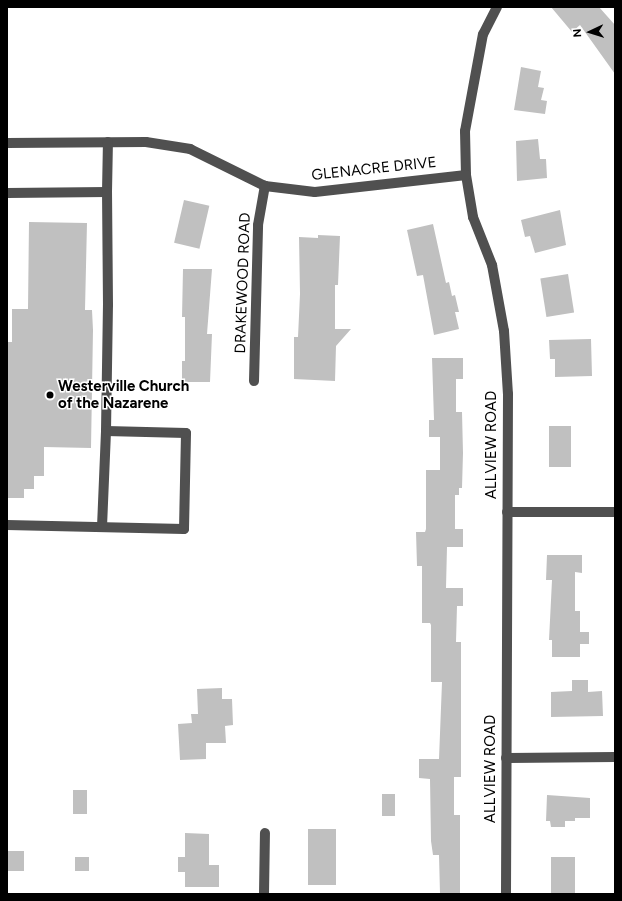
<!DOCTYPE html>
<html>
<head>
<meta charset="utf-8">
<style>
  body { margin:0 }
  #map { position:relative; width:622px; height:901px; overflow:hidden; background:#fff; font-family:Figtree,sans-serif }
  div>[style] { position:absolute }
  .building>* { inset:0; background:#c0c0c0; transform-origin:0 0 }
  .minor>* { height:10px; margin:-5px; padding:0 5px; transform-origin:5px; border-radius:5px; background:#505050 }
  .dots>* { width:11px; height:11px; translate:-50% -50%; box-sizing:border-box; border:2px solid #fff; border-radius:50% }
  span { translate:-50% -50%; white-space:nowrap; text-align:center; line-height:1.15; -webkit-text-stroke:3px #fff; paint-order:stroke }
  .street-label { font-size:15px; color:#000 }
  .poi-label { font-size:15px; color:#000; font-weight:700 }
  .left { translate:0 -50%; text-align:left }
  .frame { position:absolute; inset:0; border:8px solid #000; pointer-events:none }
  .north { position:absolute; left:570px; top:12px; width:40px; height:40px; -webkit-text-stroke:3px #fff; paint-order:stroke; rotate:266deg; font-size:11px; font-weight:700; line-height:16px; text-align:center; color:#000 }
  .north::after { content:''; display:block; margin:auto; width:14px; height:18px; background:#000; clip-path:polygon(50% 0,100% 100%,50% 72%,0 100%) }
</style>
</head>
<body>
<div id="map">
  <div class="building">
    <i style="clip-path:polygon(551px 7px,599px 7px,615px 25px,615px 74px,580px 25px,572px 32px)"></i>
    <i style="clip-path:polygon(521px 67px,541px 71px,538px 87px,544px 88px,541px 100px,547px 101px,545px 114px,514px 110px)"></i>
    <i style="clip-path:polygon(538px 139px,540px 159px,546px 159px,547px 178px,517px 181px,516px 141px)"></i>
    <i style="left:184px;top:200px;width:26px;height:44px;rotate:13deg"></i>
    <i style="clip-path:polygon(560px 210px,566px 245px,535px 253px,530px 236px,525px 237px,521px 220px)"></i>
    <i style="clip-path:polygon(29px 222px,87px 223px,85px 310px,92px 310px,93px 330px,91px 448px,44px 447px,44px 476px,34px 476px,34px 489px,24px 489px,24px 498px,7px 498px,7px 342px,12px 342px,12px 309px,28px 309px)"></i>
    <i style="clip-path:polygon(433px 224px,446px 283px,449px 282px,452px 296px,455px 295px,459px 312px,455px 312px,459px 329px,434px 335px,423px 275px,417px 276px,407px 230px)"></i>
    <i style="clip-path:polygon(318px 235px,340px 236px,338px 285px,335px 285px,335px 329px,351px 329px,336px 346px,335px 381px,294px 379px,294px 337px,298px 337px,300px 294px,299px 237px,318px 238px)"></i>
    <i style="clip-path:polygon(183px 269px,212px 269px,207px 334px,212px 334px,210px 382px,182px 382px,182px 361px,185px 361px,185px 317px,182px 317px)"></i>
    <i style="left:568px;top:274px;width:39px;height:28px;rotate:81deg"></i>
    <i style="clip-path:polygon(591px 339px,592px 376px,555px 377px,555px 359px,550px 359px,549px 340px)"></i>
    <i style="clip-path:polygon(432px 358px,463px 358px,463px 379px,456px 379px,456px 412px,462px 412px,463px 453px,462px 488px,459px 488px,459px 495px,455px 495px,455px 529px,463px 529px,463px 547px,447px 547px,446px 588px,463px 588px,463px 606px,457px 606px,456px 642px,461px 642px,461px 777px,454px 777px,454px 815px,460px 815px,460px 894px,440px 894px,439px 855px,433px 855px,431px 841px,430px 779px,419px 778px,419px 759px,439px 759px,442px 682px,431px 682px,431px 625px,430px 623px,422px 623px,422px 566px,417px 566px,416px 532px,425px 532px,426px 529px,426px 470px,440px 470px,440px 437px,429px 437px,429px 420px,434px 420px)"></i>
    <i style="left:549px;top:426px;width:22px;height:41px"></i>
    <i style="clip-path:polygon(547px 555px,582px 555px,582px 573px,575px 572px,575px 611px,580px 611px,580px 632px,589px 632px,589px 644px,580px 644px,580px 657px,552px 657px,552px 640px,549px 640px,552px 580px,546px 580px)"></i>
    <i style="clip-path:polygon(572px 680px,588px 680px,588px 692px,602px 691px,603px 716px,551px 717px,551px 692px,572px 691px)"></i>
    <i style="clip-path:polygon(222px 688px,222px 699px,232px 699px,233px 725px,225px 726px,226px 743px,206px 743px,206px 759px,180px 760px,178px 724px,192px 723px,191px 714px,198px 714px,197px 689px)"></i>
    <i style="left:73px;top:790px;width:14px;height:24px"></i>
    <i style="left:382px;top:794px;width:13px;height:22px"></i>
    <i style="clip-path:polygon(547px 795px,590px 798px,590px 818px,575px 818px,575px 821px,565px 821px,565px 827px,551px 827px,550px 821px,546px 821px)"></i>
    <i style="left:308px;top:829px;width:28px;height:56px"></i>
    <i style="clip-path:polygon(185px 833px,209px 834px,209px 865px,219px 865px,219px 887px,185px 887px,185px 872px,178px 872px,178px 857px,185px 857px)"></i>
    <i style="left:24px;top:851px;width:20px;height:17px;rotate:90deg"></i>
    <i style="left:75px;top:857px;width:14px;height:14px"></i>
    <i style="left:551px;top:857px;width:24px;height:37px"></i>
  </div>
  <div class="minor">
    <i style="left:497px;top:7px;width:30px;rotate:117deg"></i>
    <i style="left:483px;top:34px;width:99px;rotate:100.5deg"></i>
    <i style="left:465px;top:131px;width:44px;rotate:88.7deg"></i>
    <i style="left:466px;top:175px;width:43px;rotate:80.5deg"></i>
    <i style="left:473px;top:217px;width:52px;rotate:68.4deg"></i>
    <i style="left:492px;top:265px;width:67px;rotate:79.7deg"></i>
    <i style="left:504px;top:331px;width:63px;rotate:86.4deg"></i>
    <i style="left:508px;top:394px;width:500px;rotate:90.23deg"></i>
    <i style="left:7px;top:143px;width:139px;rotate:-0.4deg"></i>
    <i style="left:146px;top:142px;width:45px;rotate:9deg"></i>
    <i style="left:190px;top:149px;width:84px;rotate:26.3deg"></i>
    <i style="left:265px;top:186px;width:50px;rotate:6.8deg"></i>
    <i style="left:315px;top:192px;width:152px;rotate:-6.4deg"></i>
    <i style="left:7px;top:193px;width:100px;rotate:-0.6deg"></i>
    <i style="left:107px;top:192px;width:50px;rotate:-88.9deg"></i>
    <i style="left:254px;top:381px;width:156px;rotate:-88.5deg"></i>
    <i style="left:258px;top:225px;width:40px;rotate:-80deg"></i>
    <i style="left:507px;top:512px;width:108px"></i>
    <i style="left:7px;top:525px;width:177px;rotate:1.3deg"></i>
    <i style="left:184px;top:529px;width:96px;rotate:-88.8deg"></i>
    <i style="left:186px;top:433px;width:80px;rotate:-178.6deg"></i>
    <i style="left:106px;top:431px;width:126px;rotate:-89.1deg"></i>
    <i style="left:108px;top:305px;width:113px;rotate:-90.5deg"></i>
    <i style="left:102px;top:527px;width:96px;rotate:-87.6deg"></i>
    <i style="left:506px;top:758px;width:109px;rotate:-0.5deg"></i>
    <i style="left:264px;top:894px;width:61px;rotate:-89.1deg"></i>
  </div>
  <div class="dots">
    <i style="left:50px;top:395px;background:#000"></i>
  </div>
  <div class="street-label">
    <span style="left:374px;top:169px;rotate:-6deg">GLENACRE DRIVE</span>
    <span style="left:243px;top:283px;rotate:-88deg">DRAKEWOOD ROAD</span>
    <span style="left:492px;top:445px;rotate:-90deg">ALLVIEW ROAD</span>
    <span style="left:491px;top:769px;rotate:-90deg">ALLVIEW ROAD</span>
  </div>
  <div class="poi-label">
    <span class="left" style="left:58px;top:395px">Westerville Church<br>of the Nazarene</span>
  </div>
  <div class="frame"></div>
  <div class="north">N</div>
</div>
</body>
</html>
